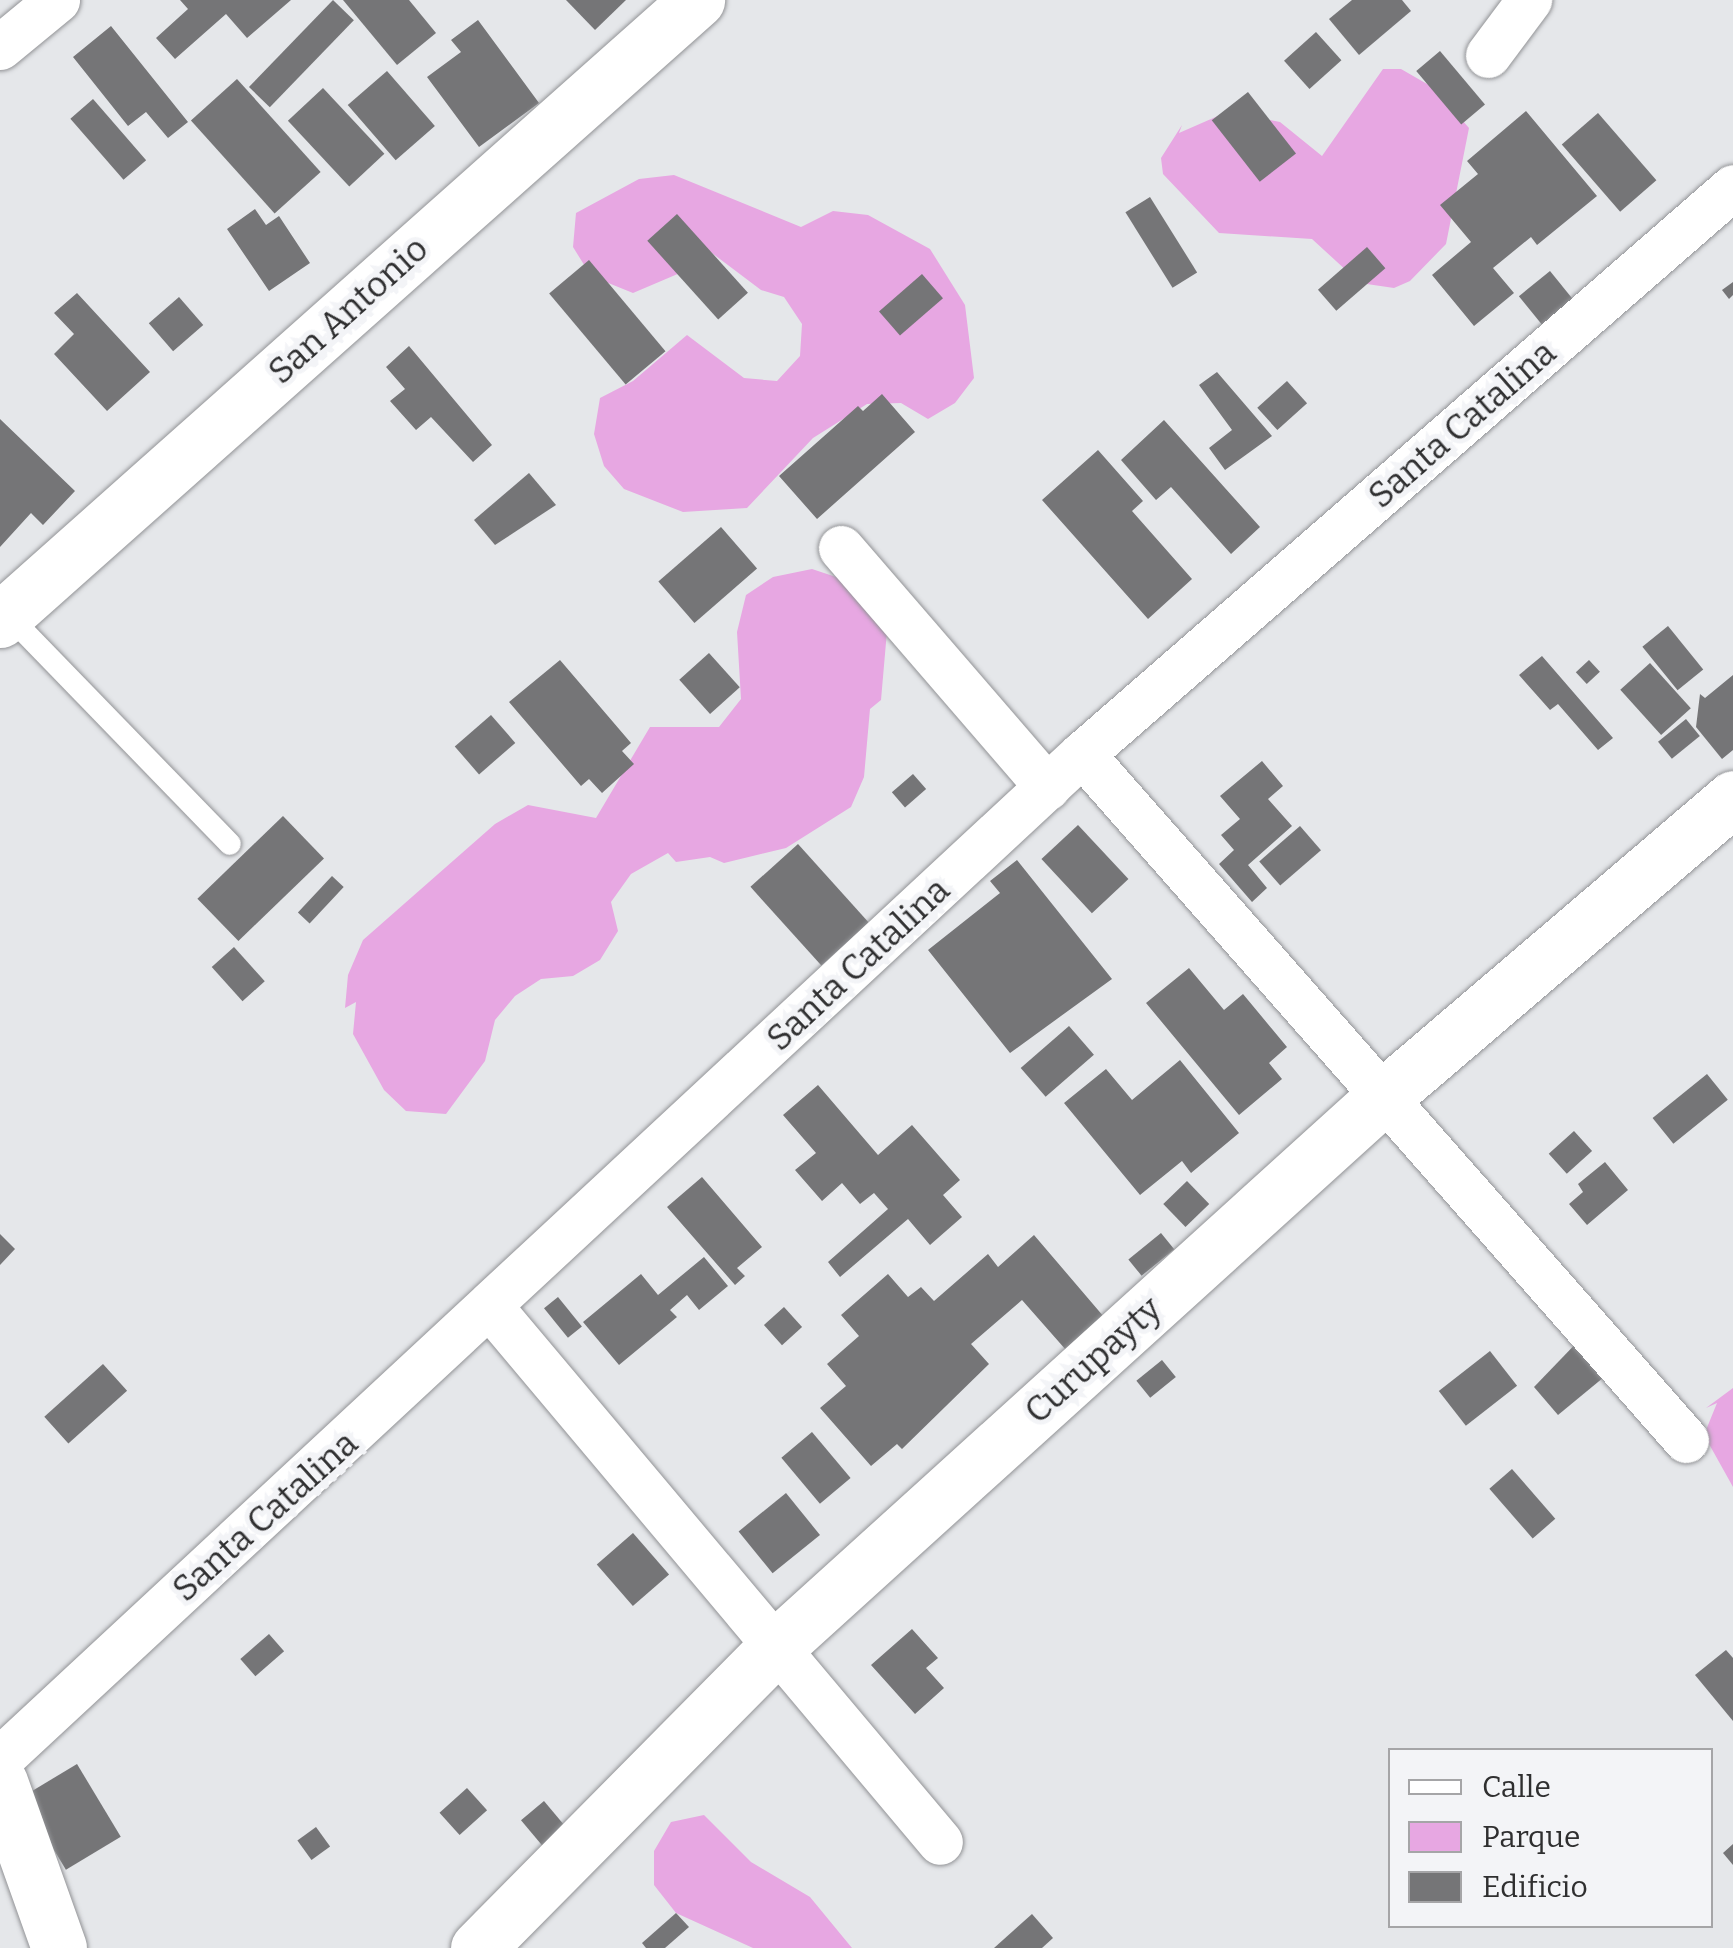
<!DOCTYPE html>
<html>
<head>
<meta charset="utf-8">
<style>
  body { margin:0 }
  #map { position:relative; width:1733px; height:1948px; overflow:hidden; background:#e5e7ea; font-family:Bitter,serif }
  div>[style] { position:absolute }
  .green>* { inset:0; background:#e7a7e2 }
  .building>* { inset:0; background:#757577; transform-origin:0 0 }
  .roads { filter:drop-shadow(0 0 2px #929396) drop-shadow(0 0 2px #929396) }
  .service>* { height:22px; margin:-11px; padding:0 11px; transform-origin:11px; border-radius:11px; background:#fff }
  .minor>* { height:45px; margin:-22.5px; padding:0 22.5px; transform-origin:22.5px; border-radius:22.5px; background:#fff }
  .tertiary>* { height:55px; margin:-27.5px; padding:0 27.5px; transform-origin:27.5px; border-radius:27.5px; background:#fff }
  .secondary>* { height:55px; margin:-27.5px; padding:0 27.5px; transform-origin:27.5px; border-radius:27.5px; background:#fff }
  span { translate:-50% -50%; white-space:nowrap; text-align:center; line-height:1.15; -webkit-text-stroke:10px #f3f4f7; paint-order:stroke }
  .street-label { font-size:35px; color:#2f2f30 }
  .legend { position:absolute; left:1388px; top:1748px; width:325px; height:180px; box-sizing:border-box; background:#f3f4f7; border:2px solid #a5a5a7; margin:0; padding:12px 18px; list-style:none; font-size:30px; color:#2f2f30 }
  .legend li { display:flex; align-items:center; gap:20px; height:50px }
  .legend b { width:50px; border:2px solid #a5a5a7 }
</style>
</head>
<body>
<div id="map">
  <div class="green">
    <i style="clip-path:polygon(1383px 69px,1401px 69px,1434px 88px,1469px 128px,1446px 244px,1410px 281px,1394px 288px,1360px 283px,1312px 239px,1219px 233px,1163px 174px,1161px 158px,1182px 125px,1179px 133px,1227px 112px,1280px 122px,1322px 156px)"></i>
    <i style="clip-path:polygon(674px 175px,801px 227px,833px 211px,868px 215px,930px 249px,965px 305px,974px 378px,955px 403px,928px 419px,901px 403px,867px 404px,813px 438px,747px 508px,683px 512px,624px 489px,604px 466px,594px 434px,600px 398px,633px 381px,687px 335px,744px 378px,777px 381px,800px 356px,802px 324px,784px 297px,761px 290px,700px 244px,680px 273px,633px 293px,591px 276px,573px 247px,576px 213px,639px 179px)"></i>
    <i style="clip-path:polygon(812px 569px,845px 580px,887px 631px,881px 700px,870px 709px,864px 777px,851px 807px,786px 848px,724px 863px,710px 857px,676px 862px,668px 853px,631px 874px,611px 902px,618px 931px,600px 960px,573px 976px,541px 979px,515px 996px,495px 1020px,485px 1061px,446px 1114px,406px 1111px,384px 1090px,353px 1034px,356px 1002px,345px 1008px,348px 975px,363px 940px,495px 824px,528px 805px,596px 818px,650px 727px,719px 727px,741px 699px,737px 632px,746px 595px,773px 577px)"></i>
    <i style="clip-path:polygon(1733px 1388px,1733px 1487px,1704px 1435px,1717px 1403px,1706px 1408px)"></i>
    <i style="clip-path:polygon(704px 1815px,751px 1862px,810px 1897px,852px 1948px,753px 1948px,676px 1913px,654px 1885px,654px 1851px,671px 1822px)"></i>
  </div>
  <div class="building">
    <i style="clip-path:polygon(180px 0,291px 0,247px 38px,226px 14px,175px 59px,156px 38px,188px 9px)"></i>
    <i style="left:333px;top:0;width:29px;height:121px;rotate:44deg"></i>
    <i style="clip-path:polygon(343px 0,409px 0,436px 33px,397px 65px)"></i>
    <i style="clip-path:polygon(566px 0,626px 0,595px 30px)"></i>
    <i style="clip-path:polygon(1352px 0,1402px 0,1411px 11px,1359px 55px,1329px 19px)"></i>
    <i style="clip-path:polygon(478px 20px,539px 103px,479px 147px,427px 77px,461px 52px,451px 40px)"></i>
    <i style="clip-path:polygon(111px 26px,188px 122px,168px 138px,146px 112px,128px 126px,73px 57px)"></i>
    <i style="left:1316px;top:32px;width:38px;height:43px;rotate:48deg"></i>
    <i style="left:1440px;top:51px;width:70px;height:31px;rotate:50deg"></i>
    <i style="left:387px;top:71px;width:73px;height:52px;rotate:49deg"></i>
    <i style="left:237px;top:79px;width:125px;height:62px;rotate:48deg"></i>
    <i style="left:323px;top:88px;width:90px;height:48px;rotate:47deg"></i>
    <i style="left:1248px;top:92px;width:78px;height:46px;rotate:52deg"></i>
    <i style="left:93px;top:99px;width:81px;height:30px;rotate:49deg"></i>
    <i style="clip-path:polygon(1526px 111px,1597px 196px,1537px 245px,1531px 237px,1493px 268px,1514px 293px,1474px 326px,1432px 275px,1471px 242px,1440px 205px,1478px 174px,1467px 161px)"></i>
    <i style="left:1598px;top:113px;width:89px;height:48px;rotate:49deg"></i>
    <i style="left:1150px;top:197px;width:89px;height:29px;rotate:58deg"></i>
    <i style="clip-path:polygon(255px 209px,266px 225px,279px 216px,310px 263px,269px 291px,227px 229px)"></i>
    <i style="left:677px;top:214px;width:106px;height:40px;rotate:48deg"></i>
    <i style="left:1367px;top:247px;width:28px;height:65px;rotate:49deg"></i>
    <i style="left:589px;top:260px;width:119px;height:52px;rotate:50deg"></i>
    <i style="left:1550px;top:271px;width:38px;height:40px;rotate:51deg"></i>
    <i style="left:922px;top:274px;width:32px;height:57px;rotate:49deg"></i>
    <i style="clip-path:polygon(1733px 282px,1733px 295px,1729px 299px,1722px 290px)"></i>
    <i style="clip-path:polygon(77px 293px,150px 372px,107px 411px,54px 354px,74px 334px,54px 313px)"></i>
    <i style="left:179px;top:297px;width:37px;height:40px;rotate:49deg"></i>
    <i style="clip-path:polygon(409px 346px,492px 445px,473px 462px,431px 417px,416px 430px,390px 401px,405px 389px,386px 367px)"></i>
    <i style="clip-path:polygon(1217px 372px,1272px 436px,1225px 470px,1209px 448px,1232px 430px,1199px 385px)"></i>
    <i style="left:1287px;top:381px;width:30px;height:40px;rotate:48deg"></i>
    <i style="clip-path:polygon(882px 394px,915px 432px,817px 519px,779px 476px,858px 406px,863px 411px)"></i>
    <i style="clip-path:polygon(0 419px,75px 491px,43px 525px,31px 513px,0 547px)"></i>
    <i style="clip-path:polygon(1164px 420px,1260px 527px,1231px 554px,1171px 487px,1156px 500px,1121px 460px)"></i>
    <i style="clip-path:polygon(1098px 450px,1143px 501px,1132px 511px,1192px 579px,1148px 619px,1042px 500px)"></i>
    <i style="clip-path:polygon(529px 473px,556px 505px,495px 545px,474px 520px)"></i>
    <i style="left:721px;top:527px;width:55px;height:83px;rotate:49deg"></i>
    <i style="left:1668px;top:626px;width:56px;height:33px;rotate:51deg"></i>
    <i style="left:709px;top:653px;width:46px;height:40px;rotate:48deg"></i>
    <i style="clip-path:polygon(1542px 656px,1613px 738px,1598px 750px,1558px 704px,1550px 710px,1519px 675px)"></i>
    <i style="clip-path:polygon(560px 660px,631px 743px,622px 751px,634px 764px,602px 793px,589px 779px,581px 786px,509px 702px)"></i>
    <i style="left:1589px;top:660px;width:16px;height:18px;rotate:47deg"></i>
    <i style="left:1650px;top:663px;width:61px;height:40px;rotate:48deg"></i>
    <i style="clip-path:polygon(1733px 675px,1733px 750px,1722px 759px,1696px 727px,1700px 694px,1705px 698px)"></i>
    <i style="left:491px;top:715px;width:37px;height:48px;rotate:49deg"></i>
    <i style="left:1686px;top:719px;width:22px;height:36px;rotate:51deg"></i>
    <i style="clip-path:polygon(1262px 761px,1283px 786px,1268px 799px,1292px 826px,1248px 865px,1267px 888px,1252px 902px,1219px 864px,1234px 850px,1221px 835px,1240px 819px,1220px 796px)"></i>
    <i style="left:913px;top:774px;width:20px;height:28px;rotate:49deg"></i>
    <i style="left:283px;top:816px;width:59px;height:119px;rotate:46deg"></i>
    <i style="left:1078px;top:825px;width:74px;height:50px;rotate:47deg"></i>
    <i style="left:1300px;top:826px;width:32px;height:54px;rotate:49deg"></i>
    <i style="left:798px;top:844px;width:106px;height:64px;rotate:48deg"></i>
    <i style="clip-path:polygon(1017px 860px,1112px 979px,1010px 1053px,928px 950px,1000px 893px,990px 881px)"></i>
    <i style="left:332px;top:876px;width:16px;height:50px;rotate:43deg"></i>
    <i style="left:234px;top:947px;width:46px;height:30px;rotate:48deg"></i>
    <i style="clip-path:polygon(1189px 968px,1224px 1010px,1243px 994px,1287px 1047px,1269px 1063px,1282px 1079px,1239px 1115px,1146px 1003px)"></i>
    <i style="left:1069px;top:1026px;width:38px;height:64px;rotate:49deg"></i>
    <i style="clip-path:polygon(1180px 1060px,1239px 1133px,1191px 1173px,1182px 1161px,1140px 1195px,1064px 1103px,1106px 1069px,1132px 1100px)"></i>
    <i style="left:1707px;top:1074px;width:33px;height:70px;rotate:51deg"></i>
    <i style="clip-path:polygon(818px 1085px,878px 1155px,912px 1125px,960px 1180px,943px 1195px,962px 1217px,930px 1245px,908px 1219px,840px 1277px,828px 1262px,888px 1209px,874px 1193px,860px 1204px,842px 1183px,822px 1201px,795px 1170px,816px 1153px,783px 1115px)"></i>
    <i style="left:1574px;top:1131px;width:27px;height:34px;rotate:48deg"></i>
    <i style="clip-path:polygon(1605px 1162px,1628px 1190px,1587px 1225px,1569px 1204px,1583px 1192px,1578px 1184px)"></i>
    <i style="clip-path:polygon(702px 1177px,762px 1247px,737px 1268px,745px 1276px,735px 1285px,667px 1207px)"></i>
    <i style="left:1187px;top:1181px;width:32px;height:33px;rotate:46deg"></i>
    <i style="left:1161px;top:1233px;width:21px;height:42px;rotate:51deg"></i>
    <i style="clip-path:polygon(0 1234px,15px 1249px,0 1265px)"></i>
    <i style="clip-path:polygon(1034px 1235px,1104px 1317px,1066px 1350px,1022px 1300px,971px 1344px,989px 1364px,902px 1449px,897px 1444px,871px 1466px,820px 1408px,846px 1386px,827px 1364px,859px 1336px,841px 1315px,888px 1274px,908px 1297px,921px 1287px,934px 1301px,988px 1254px,998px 1267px)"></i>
    <i style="clip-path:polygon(704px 1257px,728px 1286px,699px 1310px,687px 1295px,670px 1310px,677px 1317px,619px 1365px,583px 1322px,641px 1274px,658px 1295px)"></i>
    <i style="left:558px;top:1297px;width:38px;height:18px;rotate:51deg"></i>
    <i style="left:784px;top:1307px;width:27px;height:27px;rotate:48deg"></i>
    <i style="clip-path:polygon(1586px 1333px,1615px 1368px,1558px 1415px,1534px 1387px)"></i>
    <i style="left:1490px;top:1351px;width:44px;height:65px;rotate:52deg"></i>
    <i style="left:1162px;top:1360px;width:22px;height:33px;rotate:51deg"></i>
    <i style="left:103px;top:1364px;width:36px;height:79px;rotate:48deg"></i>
    <i style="left:812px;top:1432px;width:60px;height:40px;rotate:50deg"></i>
    <i style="left:1512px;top:1469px;width:66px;height:30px;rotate:49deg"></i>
    <i style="left:786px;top:1493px;width:54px;height:61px;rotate:51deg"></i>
    <i style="left:633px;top:1533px;width:55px;height:48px;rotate:49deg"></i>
    <i style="clip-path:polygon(912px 1629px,938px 1658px,926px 1668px,944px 1688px,915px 1714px,871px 1665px)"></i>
    <i style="left:269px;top:1634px;width:23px;height:38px;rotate:49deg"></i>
    <i style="clip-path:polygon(1726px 1650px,1733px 1658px,1733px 1721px,1695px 1675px)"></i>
    <i style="left:77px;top:1764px;width:85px;height:64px;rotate:59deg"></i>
    <i style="left:467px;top:1788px;width:30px;height:37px;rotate:48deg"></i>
    <i style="left:544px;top:1801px;width:45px;height:30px;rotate:50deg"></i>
    <i style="left:316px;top:1827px;width:24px;height:23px;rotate:54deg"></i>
    <i style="clip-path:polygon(1733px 1844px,1733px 1865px,1723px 1853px)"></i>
    <i style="clip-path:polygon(676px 1913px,689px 1927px,665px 1948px,646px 1948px,642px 1943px)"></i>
    <i style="clip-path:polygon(1032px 1914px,1053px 1938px,1042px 1948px,994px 1948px)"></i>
  </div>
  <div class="roads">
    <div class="service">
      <i style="left:7px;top:614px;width:320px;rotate:45.9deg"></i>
    </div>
    <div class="minor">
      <i style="left:0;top:47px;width:74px;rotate:-39.5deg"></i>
      <i style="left:1488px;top:55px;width:69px;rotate:-53.3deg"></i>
      <i style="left:841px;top:548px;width:316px;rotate:49.2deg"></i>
      <i style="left:1082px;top:754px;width:914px;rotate:48.64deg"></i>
      <i style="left:492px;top:1309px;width:696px;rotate:49.95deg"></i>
      <i style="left:0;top:1759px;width:1477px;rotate:-42.89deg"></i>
      <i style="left:1082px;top:754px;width:863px;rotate:-41.05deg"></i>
    </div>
    <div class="tertiary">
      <i style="left:0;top:620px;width:933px;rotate:-41.65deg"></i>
      <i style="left:478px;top:1948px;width:424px;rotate:-45.3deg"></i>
      <i style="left:776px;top:1647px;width:816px;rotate:-42.17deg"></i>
      <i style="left:1381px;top:1099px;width:463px;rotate:-40.5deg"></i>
    </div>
    <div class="secondary">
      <i style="left:0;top:1782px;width:176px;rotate:70.4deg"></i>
    </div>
  </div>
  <div class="street-label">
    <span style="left:348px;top:310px;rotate:-42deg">San Antonio</span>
    <span style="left:1462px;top:424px;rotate:-41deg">Santa Catalina</span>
    <span style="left:858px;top:964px;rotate:-43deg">Santa Catalina</span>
    <span style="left:1093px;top:1360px;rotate:-42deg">Curupayty</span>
    <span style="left:265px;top:1516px;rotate:-42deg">Santa Catalina</span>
  </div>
  <ul class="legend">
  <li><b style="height:12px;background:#fff"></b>Calle</li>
  <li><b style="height:28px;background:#e7a7e2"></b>Parque</li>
  <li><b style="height:28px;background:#757577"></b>Edificio</li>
  </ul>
</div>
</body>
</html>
